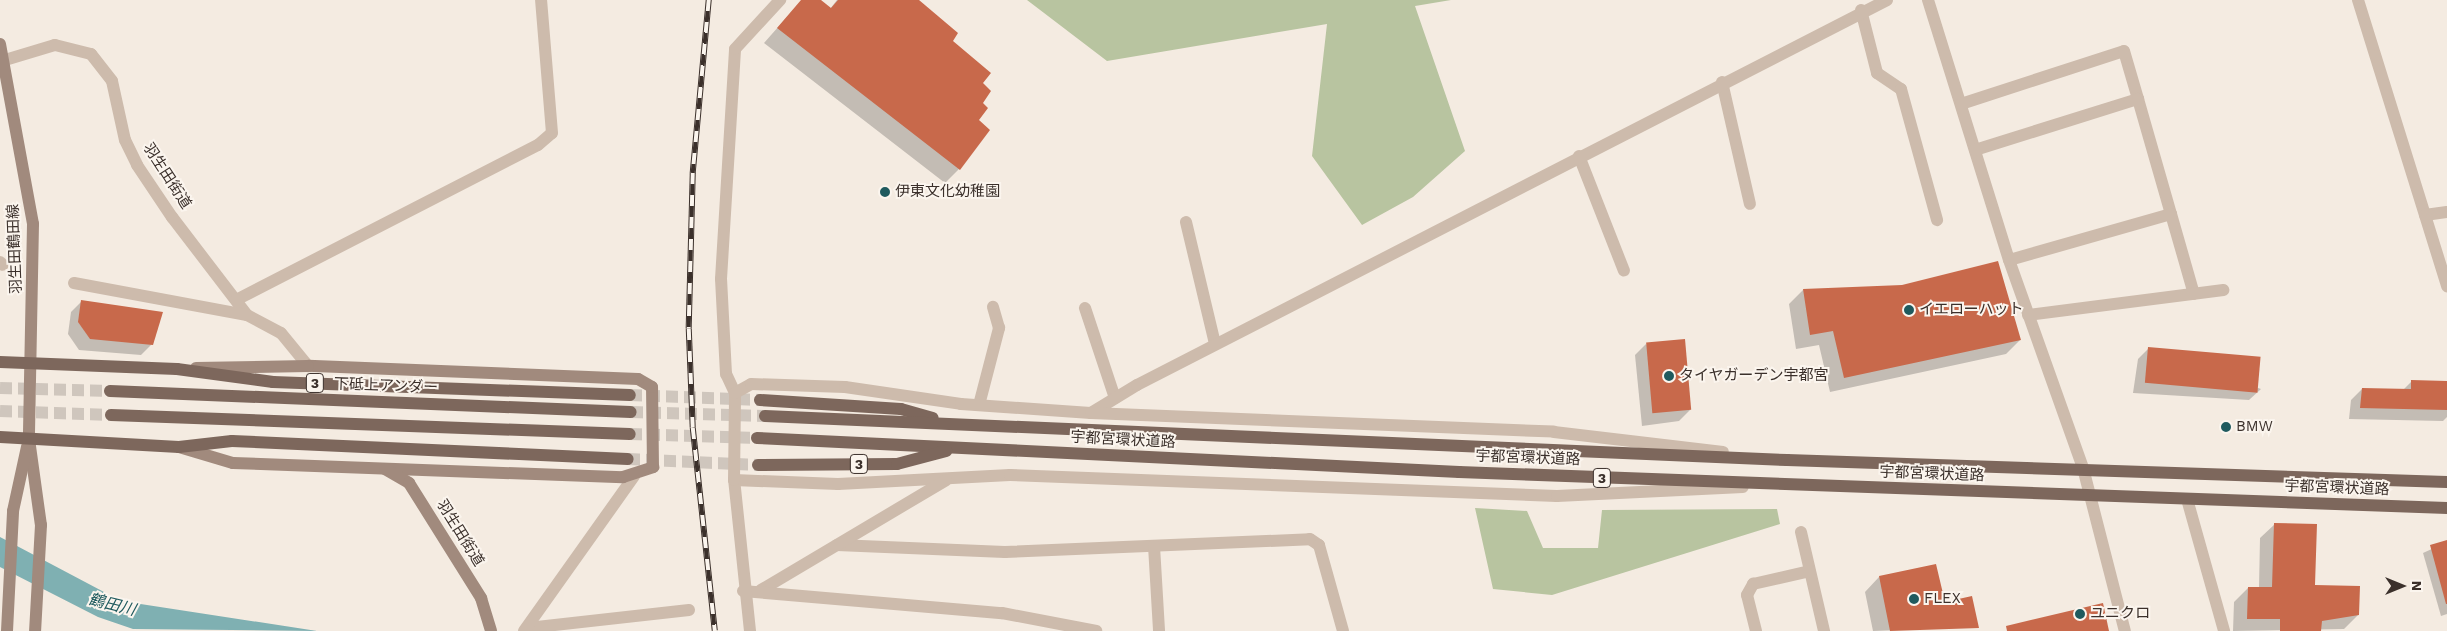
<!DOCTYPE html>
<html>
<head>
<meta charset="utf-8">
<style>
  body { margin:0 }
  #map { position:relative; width:2447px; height:631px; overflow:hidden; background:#f4ebe1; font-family:"Work Sans","Noto Sans JP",sans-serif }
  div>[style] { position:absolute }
  .green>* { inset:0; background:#b8c4a0 }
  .water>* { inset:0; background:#7fb0b2 }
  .shadow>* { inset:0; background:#0003 }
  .building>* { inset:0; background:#c8694b; transform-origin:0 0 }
  .primary-tunnel>* { height:12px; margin-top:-6px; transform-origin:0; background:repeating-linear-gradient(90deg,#cfc6bd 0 12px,transparent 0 18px) }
  .street>* { height:12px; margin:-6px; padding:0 6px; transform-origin:6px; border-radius:6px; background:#cdbbac }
  .secondary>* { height:12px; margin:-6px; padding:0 6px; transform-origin:6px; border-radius:6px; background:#a18a7d }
  .primary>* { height:12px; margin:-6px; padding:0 6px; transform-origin:6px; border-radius:6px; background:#7d675c }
  .rail>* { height:5.5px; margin-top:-2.75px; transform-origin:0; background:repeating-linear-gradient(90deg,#fbf5ee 0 11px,#3b302b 0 22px); box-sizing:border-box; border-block:1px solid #3b302b }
  .dots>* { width:14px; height:14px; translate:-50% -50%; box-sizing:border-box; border:2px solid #fbf5ee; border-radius:50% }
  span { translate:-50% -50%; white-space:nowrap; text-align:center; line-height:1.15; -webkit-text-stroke:4px #fbf5ee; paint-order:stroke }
  .shield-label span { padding:1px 4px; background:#fbf5ee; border:1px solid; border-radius:4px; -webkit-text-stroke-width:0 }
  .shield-label { font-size:14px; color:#3b302b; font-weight:700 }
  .street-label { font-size:15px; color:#3b302b }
  .poi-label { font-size:15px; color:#3b302b }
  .left { translate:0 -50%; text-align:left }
  .water-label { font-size:16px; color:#1f5a5e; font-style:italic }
  .north { position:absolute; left:2377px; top:561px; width:50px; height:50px; -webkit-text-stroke:4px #fbf5ee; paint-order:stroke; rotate:90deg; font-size:14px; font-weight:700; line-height:20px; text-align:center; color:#3b302b }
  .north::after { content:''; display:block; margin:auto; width:18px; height:22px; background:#3b302b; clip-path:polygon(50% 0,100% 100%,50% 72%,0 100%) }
</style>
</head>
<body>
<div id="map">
  <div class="green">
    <i style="clip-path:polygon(1027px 0,1451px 0,1415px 6px,1465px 151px,1413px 197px,1362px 225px,1312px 156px,1327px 24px,1107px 61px)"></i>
    <i style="clip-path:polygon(1475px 508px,1527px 511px,1543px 548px,1598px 548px,1602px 510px,1777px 509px,1780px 524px,1552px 595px,1493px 589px)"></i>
  </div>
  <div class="water">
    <i style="clip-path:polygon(0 537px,121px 601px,317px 631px,133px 629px,98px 617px,0 567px)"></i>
  </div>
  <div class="shadow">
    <i style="clip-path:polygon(802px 0,819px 0,830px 9px,837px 0,917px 0,952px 42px,981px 83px,981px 103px,959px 169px,945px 183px,764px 43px)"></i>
    <i style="clip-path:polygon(1803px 290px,2020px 340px,2006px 354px,1830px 392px,1819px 345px,1796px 349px,1789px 304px)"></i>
    <i style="clip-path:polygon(82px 301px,152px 344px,141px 355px,79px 350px,68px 334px,71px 312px)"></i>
    <i style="clip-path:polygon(1646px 344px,1690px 410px,1679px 421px,1642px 426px,1635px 355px)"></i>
    <i style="clip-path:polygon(2149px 348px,2261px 389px,2249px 400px,2133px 393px,2138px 359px)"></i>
    <i style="clip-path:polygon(2411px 382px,2447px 382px,2447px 417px,2443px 421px,2349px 419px,2351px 400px,2362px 389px,2403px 390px)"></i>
    <i style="clip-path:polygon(2275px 524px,2314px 586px,2358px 615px,2344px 629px,2233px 631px,2234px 602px,2248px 588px,2259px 588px,2260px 538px)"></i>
    <i style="clip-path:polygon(2447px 542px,2447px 614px,2441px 616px,2423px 553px)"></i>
    <i style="clip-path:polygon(1935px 565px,1944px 603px,1978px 627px,1873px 631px,1865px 592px,1879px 577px)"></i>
  </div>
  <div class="building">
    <i style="clip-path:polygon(801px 0,821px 0,831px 8px,838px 0,919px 0,958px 33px,953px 41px,991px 73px,983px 83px,991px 91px,983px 103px,988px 108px,979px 120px,990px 130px,960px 170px,777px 28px)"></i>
    <i style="clip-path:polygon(1998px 261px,2021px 340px,1844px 378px,1833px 331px,1810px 335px,1803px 289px,1902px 285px)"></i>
    <i style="clip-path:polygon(81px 300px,163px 312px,153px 345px,90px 339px,78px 322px)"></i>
    <i style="left:1685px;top:339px;width:71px;height:39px;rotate:85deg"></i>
    <i style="left:2148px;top:347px;width:113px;height:36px;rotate:5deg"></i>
    <i style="clip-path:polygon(2411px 380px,2447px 381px,2447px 410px,2360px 408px,2362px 388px,2411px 389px)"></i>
    <i style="clip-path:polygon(2274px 523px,2317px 524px,2315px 585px,2360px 586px,2359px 615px,2322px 621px,2321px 631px,2280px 631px,2280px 619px,2247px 619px,2248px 587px,2272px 587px)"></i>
    <i style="clip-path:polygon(2447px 540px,2447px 604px,2446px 604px,2430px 545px)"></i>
    <i style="clip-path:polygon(1936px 564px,1945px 602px,1972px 596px,1979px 628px,1890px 631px,1879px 576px)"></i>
    <i style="clip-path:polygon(2103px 603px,2109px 631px,2007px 631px,2006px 626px)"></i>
  </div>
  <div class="primary-tunnel">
    <i style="left:0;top:388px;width:110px;rotate:1.6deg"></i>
    <i style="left:630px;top:395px;width:130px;rotate:2.2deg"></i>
    <i style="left:0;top:411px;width:111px;rotate:2.1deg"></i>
    <i style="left:631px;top:412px;width:134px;rotate:1.7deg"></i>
    <i style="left:630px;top:434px;width:127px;rotate:1.8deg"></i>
    <i style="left:628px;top:459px;width:130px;rotate:2.6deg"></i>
  </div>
  <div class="street">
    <i style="left:1928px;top:0;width:272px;rotate:72.7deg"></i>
    <i style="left:2009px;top:260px;width:221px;rotate:70.4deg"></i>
    <i style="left:2083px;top:468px;width:168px;rotate:75.6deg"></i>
    <i style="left:2358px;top:0;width:300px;rotate:72.7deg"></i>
    <i style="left:1861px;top:10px;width:65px;rotate:75.7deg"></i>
    <i style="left:1877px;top:73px;width:29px;rotate:34deg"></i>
    <i style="left:1901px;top:89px;width:136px;rotate:74.6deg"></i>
    <i style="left:5px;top:60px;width:52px;rotate:-16.7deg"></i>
    <i style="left:55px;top:45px;width:37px;rotate:14deg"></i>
    <i style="left:91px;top:54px;width:34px;rotate:52deg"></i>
    <i style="left:112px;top:81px;width:60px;rotate:77.6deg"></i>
    <i style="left:125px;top:140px;width:28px;rotate:64deg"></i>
    <i style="left:137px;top:165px;width:63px;rotate:56.1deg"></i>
    <i style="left:172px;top:217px;width:123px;rotate:52.6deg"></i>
    <i style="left:247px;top:315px;width:38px;rotate:28deg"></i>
    <i style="left:281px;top:333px;width:43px;rotate:50.7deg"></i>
    <i style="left:1722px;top:82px;width:125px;rotate:77.1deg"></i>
    <i style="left:1961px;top:104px;width:171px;rotate:-18deg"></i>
    <i style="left:2124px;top:51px;width:50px;rotate:73.7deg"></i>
    <i style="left:1975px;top:150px;width:171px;rotate:-17.4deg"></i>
    <i style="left:2138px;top:99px;width:120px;rotate:74deg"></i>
    <i style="left:2171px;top:214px;width:168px;rotate:164.1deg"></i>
    <i style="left:1579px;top:156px;width:123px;rotate:68.6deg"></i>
    <i style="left:2171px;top:214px;width:83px;rotate:74deg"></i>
    <i style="left:2425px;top:215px;width:22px;rotate:-8deg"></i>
    <i style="left:1186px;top:222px;width:125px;rotate:76.6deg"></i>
    <i style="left:0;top:262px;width:4px;rotate:45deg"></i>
    <i style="left:74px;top:283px;width:176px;rotate:10.5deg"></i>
    <i style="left:236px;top:300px;width:339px;rotate:-27.2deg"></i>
    <i style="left:538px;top:145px;width:18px;rotate:-41deg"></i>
    <i style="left:552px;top:133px;width:133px;rotate:-94.7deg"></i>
    <i style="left:1085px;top:308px;width:95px;rotate:71.6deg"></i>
    <i style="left:2028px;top:315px;width:197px;rotate:-7.3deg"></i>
    <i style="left:735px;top:393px;width:21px;rotate:-115deg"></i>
    <i style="left:726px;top:374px;width:95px;rotate:-93deg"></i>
    <i style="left:721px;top:279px;width:230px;rotate:-86.5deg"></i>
    <i style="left:735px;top:49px;width:67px;rotate:-47.4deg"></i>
    <i style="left:979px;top:405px;width:80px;rotate:-75.4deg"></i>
    <i style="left:999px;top:328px;width:22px;rotate:-106deg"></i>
    <i style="left:1091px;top:413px;width:54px;rotate:-31.3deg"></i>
    <i style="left:1137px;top:385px;width:843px;rotate:-27.17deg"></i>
    <i style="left:734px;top:480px;width:104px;rotate:2.2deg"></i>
    <i style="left:838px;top:484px;width:172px;rotate:-3deg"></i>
    <i style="left:1010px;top:475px;width:547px;rotate:2.2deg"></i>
    <i style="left:1557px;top:496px;width:186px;rotate:-2.8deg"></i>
    <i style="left:2187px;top:499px;width:137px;rotate:74.3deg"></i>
    <i style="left:1801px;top:532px;width:102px;rotate:76.9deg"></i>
    <i style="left:837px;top:545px;width:168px;rotate:2.4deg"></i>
    <i style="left:1005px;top:552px;width:305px;rotate:-2.4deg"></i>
    <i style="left:1310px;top:539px;width:11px;rotate:34deg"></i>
    <i style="left:1319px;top:545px;width:89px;rotate:74.4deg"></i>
    <i style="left:1154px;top:546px;width:85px;rotate:86.6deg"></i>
    <i style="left:761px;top:590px;width:215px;rotate:-30.7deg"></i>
    <i style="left:743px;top:591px;width:260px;rotate:4.9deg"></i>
    <i style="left:1002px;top:613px;width:96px;rotate:10.8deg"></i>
    <i style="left:528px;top:628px;width:162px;rotate:-6.4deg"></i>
    <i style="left:524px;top:631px;width:190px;rotate:-54.6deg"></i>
    <i style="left:750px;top:631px;width:152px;rotate:-96deg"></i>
    <i style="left:734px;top:480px;width:87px;rotate:-89.3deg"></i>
    <i style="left:735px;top:393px;width:18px;rotate:-29deg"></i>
    <i style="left:751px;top:384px;width:94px;rotate:1.8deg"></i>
    <i style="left:845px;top:387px;width:117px;rotate:8.3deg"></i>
    <i style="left:961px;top:404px;width:130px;rotate:4deg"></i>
    <i style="left:1091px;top:413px;width:463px;rotate:2.3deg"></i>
    <i style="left:1554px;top:432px;width:170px;rotate:6.7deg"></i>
    <i style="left:1756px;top:631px;width:37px;rotate:-104deg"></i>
    <i style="left:1747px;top:595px;width:13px;rotate:-61deg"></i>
    <i style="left:1753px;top:584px;width:58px;rotate:-12.8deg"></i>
  </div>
  <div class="secondary">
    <i style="left:0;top:44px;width:183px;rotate:79.6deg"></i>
    <i style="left:33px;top:224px;width:215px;rotate:91.1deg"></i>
    <i style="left:29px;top:439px;width:87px;rotate:82.1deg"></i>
    <i style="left:41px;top:525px;width:106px;rotate:93.2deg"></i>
    <i style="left:179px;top:447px;width:56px;rotate:16.5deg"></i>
    <i style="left:233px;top:463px;width:390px;rotate:2.1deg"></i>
    <i style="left:623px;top:477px;width:32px;rotate:-18deg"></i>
    <i style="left:653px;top:467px;width:80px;rotate:-90.7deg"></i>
    <i style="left:652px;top:387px;width:16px;rotate:-150deg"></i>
    <i style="left:638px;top:379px;width:330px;rotate:-177.7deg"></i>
    <i style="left:308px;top:366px;width:112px;rotate:179deg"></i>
    <i style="left:385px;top:469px;width:28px;rotate:30deg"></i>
    <i style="left:409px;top:483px;width:136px;rotate:57.9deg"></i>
    <i style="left:481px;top:598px;width:34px;rotate:73deg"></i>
    <i style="left:7px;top:631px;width:120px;rotate:-87.1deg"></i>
    <i style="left:13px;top:511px;width:66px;rotate:-77.7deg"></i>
  </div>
  <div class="primary">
    <i style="left:0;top:362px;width:177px;rotate:2.3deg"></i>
    <i style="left:177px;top:369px;width:97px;rotate:7.7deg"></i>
    <i style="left:273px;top:382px;width:357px;rotate:2.1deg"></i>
    <i style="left:110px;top:391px;width:521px;rotate:2.31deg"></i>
    <i style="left:760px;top:400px;width:141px;rotate:3.7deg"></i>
    <i style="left:901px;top:409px;width:33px;rotate:16deg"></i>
    <i style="left:111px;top:415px;width:519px;rotate:2.1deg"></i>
    <i style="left:765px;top:416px;width:1023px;rotate:2.47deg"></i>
    <i style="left:1787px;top:460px;width:660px;rotate:1.91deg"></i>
    <i style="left:0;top:437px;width:179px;rotate:3.2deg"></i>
    <i style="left:179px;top:447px;width:53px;rotate:-6.5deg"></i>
    <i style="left:232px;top:441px;width:396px;rotate:2.6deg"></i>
    <i style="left:757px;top:438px;width:703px;rotate:2.77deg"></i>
    <i style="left:1459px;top:472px;width:989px;rotate:2.09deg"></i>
    <i style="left:758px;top:465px;width:139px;rotate:-0.4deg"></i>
    <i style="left:897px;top:464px;width:51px;rotate:-14.9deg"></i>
  </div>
  <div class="rail">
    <i style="left:709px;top:0;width:174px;rotate:95.3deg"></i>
    <i style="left:693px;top:173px;width:156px;rotate:91.5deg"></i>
    <i style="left:689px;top:329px;width:99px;rotate:87.7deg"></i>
    <i style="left:693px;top:428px;width:204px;rotate:83.8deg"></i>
  </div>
  <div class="dots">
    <i style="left:885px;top:192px;background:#1f5a5e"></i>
    <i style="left:1909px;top:310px;background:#1f5a5e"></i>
    <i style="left:1669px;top:376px;background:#1f5a5e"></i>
    <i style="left:2226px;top:427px;background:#1f5a5e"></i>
    <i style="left:1914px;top:599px;background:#1f5a5e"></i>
    <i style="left:2080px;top:614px;background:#1f5a5e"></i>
  </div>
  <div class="shield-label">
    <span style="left:315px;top:383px">3</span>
    <span style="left:859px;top:464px">3</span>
    <span style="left:1602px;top:478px">3</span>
  </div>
  <div class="street-label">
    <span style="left:167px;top:176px;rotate:57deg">羽生田街道</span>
    <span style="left:15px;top:249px;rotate:-92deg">羽生田鶴田線</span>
    <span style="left:386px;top:386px;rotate:2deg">下砥上アンダー</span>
    <span style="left:1123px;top:440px;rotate:3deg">宇都宮環状道路</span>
    <span style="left:1528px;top:458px;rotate:2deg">宇都宮環状道路</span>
    <span style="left:1932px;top:474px;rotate:2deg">宇都宮環状道路</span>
    <span style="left:2337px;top:488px;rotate:2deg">宇都宮環状道路</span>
    <span style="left:460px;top:533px;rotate:58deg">羽生田街道</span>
  </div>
  <div class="poi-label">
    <span class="left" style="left:895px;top:192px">伊東文化幼稚園</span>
    <span class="left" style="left:1919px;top:310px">イエローハット</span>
    <span class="left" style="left:1679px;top:376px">タイヤガーデン宇都宮</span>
    <span class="left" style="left:2236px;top:427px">BMW</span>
    <span class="left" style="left:1924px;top:599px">FLEX</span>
    <span class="left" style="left:2090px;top:614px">ユニクロ</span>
  </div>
  <div class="water-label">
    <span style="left:112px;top:605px;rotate:14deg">鶴田川</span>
  </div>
  <div class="north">N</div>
</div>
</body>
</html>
